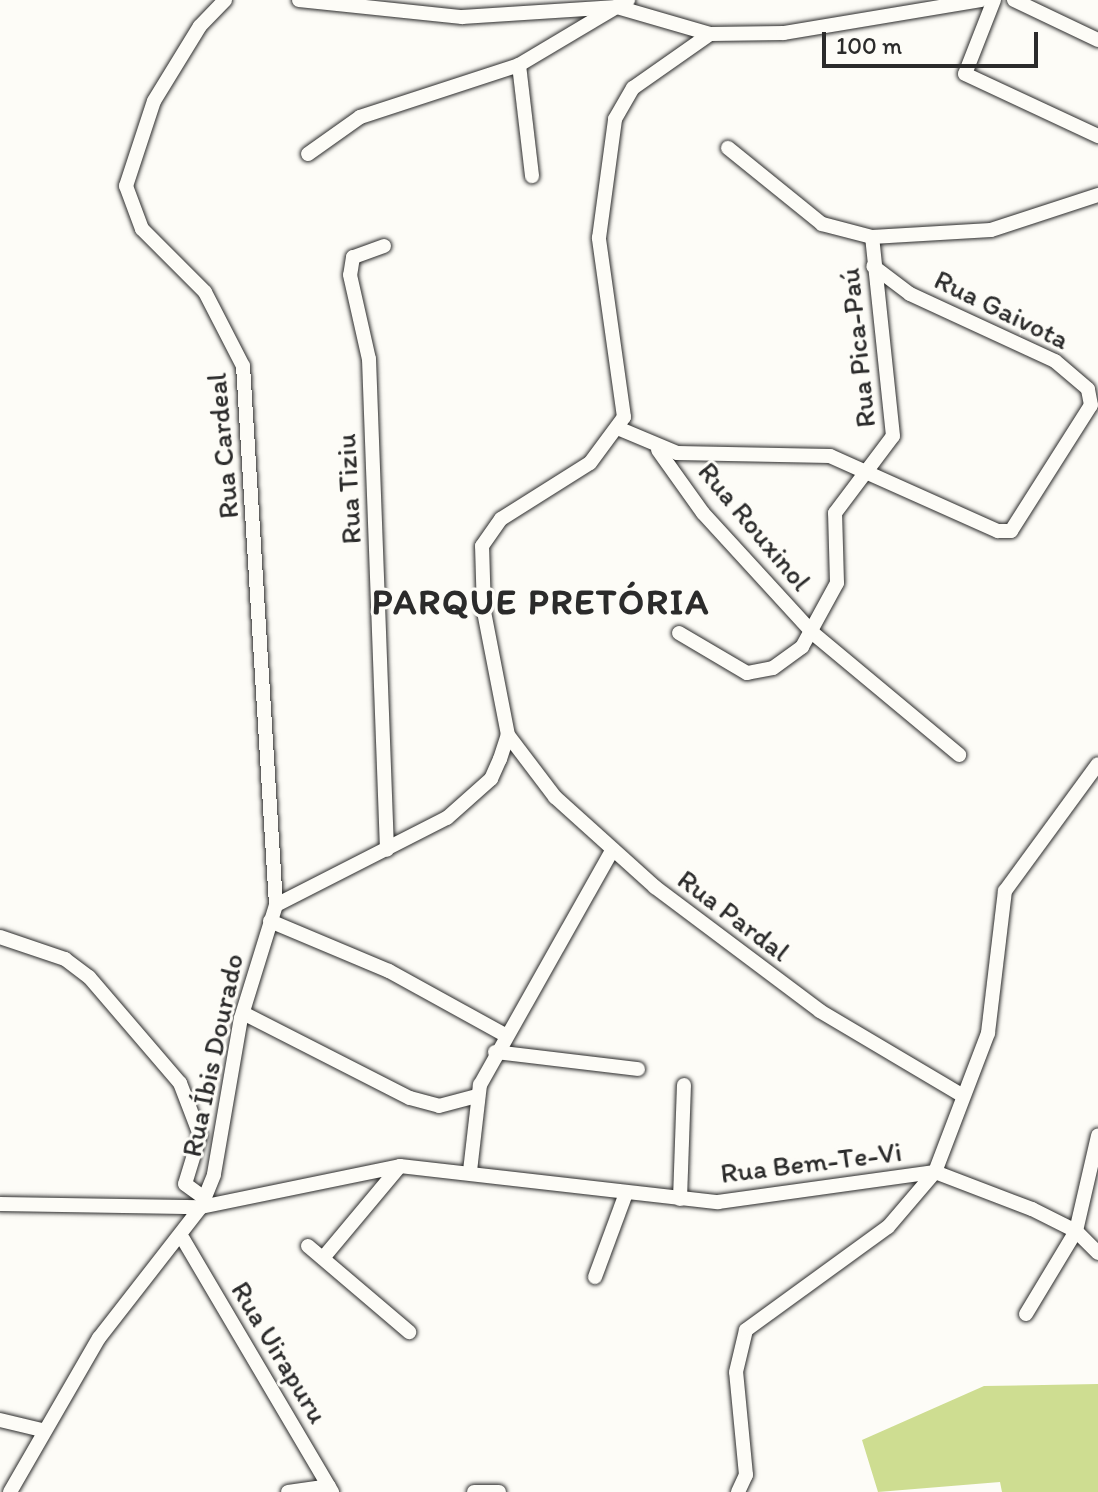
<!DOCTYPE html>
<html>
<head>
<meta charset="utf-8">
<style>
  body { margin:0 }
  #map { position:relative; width:1098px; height:1492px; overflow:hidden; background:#fdfcf7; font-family:Itim,sans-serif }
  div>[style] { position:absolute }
  .green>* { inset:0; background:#cedd91 }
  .roads { filter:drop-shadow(0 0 2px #2b2b2b) drop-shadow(0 0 2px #2b2b2b) }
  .street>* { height:14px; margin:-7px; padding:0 7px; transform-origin:7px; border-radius:7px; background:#fdfcf7 }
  span { translate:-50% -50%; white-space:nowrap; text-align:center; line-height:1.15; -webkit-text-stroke:6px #fdfcf7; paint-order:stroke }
  .street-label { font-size:28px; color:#2b2b2b }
  .district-label { font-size:36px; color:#2b2b2b; font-weight:700; letter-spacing:2px }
  .scale { position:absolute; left:822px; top:32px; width:216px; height:36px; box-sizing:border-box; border:4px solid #2b2b2b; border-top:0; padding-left:10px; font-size:24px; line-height:28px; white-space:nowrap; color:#2b2b2b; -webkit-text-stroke:6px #fdfcf7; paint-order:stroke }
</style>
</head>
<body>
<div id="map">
  <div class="green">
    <i style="clip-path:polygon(1098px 1384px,1098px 1492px,1002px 1492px,1000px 1482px,878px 1492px,862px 1440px,984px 1386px)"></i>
  </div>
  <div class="roads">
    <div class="street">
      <i style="left:299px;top:0;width:164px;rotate:6deg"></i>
      <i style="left:462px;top:17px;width:155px;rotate:-3.7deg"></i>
      <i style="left:617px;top:7px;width:97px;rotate:16.2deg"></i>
      <i style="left:994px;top:0;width:79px;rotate:111.4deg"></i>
      <i style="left:965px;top:74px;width:147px;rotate:25deg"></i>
      <i style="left:1014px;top:0;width:93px;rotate:25.5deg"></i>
      <i style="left:519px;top:65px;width:112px;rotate:83.3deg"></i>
      <i style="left:308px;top:154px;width:64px;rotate:-35.4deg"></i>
      <i style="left:360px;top:117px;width:167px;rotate:-18.1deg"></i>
      <i style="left:519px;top:65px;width:127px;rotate:-30.8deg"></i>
      <i style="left:872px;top:237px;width:119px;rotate:-3.4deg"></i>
      <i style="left:991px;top:230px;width:113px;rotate:-18.1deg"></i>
      <i style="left:384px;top:246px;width:33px;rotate:160deg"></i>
      <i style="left:353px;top:257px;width:18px;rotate:99deg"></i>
      <i style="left:350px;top:275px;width:86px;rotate:77.3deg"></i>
      <i style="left:369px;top:359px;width:491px;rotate:87.9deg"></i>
      <i style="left:620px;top:429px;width:62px;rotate:22.8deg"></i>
      <i style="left:677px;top:453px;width:153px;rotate:1.1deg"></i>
      <i style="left:830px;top:456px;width:184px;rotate:24.1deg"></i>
      <i style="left:998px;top:531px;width:13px"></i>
      <i style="left:1011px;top:531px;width:149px;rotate:-57.6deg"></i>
      <i style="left:1091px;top:405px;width:16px;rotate:-101deg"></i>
      <i style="left:1088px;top:389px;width:43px;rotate:-139.7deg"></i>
      <i style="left:1055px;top:361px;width:160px;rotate:-155.2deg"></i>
      <i style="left:910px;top:294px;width:46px;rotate:-142.9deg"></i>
      <i style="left:658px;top:450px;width:77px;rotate:54.5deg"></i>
      <i style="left:703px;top:513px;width:164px;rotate:47.5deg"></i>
      <i style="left:814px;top:634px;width:189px;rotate:39.8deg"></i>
      <i style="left:679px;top:633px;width:79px;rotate:30.5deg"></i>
      <i style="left:747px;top:673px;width:26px;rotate:-11deg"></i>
      <i style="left:773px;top:668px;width:36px;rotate:-36deg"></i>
      <i style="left:802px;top:647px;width:73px;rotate:-61.3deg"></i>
      <i style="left:837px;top:583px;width:70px;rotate:-91.6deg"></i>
      <i style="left:835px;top:513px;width:96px;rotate:-53deg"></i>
      <i style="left:893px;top:436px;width:200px;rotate:-96deg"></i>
      <i style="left:872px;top:237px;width:52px;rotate:-165.4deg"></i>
      <i style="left:822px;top:224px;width:121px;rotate:-141deg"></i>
      <i style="left:508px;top:735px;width:78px;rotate:52.8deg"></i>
      <i style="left:555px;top:797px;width:135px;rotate:42deg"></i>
      <i style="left:655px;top:887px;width:206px;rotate:36.9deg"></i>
      <i style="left:820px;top:1011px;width:166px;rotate:30.7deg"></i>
      <i style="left:276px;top:905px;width:192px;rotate:-27deg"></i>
      <i style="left:447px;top:818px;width:59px;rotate:-41.6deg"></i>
      <i style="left:491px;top:779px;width:22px;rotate:-66deg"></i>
      <i style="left:500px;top:759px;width:25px;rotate:-72deg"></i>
      <i style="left:508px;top:735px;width:125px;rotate:-101deg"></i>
      <i style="left:484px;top:612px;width:66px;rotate:-91.7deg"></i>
      <i style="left:482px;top:546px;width:33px;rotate:-55deg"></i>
      <i style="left:501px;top:519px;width:105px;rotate:-32.2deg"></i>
      <i style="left:590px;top:463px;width:57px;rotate:-53.5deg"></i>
      <i style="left:624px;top:417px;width:181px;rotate:-98deg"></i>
      <i style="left:599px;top:238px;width:120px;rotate:-82.3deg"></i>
      <i style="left:615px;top:119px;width:36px;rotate:-60deg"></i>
      <i style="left:633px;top:88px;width:94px;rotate:-35deg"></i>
      <i style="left:710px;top:34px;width:74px;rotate:-0.8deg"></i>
      <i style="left:784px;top:33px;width:200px;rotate:-9.5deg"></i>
      <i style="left:270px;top:921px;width:129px;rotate:22.8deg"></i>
      <i style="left:389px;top:971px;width:130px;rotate:28.9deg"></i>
      <i style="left:0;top:937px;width:69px;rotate:18.7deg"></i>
      <i style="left:65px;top:959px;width:30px;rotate:37deg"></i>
      <i style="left:89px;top:977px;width:140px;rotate:49.4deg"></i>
      <i style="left:180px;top:1083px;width:56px;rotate:69deg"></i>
      <i style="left:200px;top:1135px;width:51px;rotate:107deg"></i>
      <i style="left:185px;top:1184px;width:24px;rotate:36deg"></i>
      <i style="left:243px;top:1013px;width:187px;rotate:27deg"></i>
      <i style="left:410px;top:1098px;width:30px;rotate:15deg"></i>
      <i style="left:439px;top:1106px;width:38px;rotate:-15deg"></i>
      <i style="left:495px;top:1052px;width:144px;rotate:6.8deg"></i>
      <i style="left:470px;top:1171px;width:87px;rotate:-83.4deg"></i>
      <i style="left:480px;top:1085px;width:269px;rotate:-60.6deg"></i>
      <i style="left:680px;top:1199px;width:114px;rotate:-88deg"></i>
      <i style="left:0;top:1204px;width:201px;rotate:0.9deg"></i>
      <i style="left:201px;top:1207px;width:203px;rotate:-11.6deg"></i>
      <i style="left:400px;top:1166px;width:320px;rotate:6.5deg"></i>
      <i style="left:718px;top:1202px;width:219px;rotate:-7.9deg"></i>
      <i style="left:935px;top:1172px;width:104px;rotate:20.9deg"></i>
      <i style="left:1032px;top:1209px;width:49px;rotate:26.6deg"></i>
      <i style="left:1076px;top:1231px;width:31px;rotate:45deg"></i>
      <i style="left:183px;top:1239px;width:294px;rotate:59.5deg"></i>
      <i style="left:308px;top:1246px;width:133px;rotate:40.4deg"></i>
      <i style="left:323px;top:1258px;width:120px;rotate:-50.1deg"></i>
      <i style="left:595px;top:1277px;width:90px;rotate:-69.7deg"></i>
      <i style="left:1026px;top:1314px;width:97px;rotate:-58.9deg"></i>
      <i style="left:1076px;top:1231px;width:98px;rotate:-77deg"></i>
      <i style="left:0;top:1420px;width:43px;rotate:13.4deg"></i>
      <i style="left:10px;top:1492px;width:178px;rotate:-60deg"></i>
      <i style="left:99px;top:1338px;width:166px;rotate:-52.1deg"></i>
      <i style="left:201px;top:1207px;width:35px;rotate:-68deg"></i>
      <i style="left:214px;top:1174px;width:158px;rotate:-80.2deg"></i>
      <i style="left:241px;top:1018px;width:118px;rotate:-72.8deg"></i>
      <i style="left:276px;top:905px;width:540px;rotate:-93.5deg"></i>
      <i style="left:243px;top:366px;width:83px;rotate:-117.2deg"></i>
      <i style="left:205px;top:292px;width:89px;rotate:-135deg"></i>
      <i style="left:142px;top:229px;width:46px;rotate:-110.4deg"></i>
      <i style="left:126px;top:186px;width:89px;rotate:-71.8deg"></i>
      <i style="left:154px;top:101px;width:88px;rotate:-58.5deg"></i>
      <i style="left:200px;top:26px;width:36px;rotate:-46deg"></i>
      <i style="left:288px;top:1492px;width:41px;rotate:-8.3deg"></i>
      <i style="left:474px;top:1492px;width:25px"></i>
      <i style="left:738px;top:1492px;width:19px;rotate:-65deg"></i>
      <i style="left:746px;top:1475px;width:103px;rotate:-95.5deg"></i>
      <i style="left:736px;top:1372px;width:43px;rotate:-76.6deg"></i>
      <i style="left:746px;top:1330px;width:175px;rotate:-36deg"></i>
      <i style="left:888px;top:1227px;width:72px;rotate:-49.5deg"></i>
      <i style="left:935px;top:1172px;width:149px;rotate:-69.1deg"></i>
      <i style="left:988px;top:1033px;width:143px;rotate:-83.2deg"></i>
      <i style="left:1005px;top:891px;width:157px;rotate:-53.8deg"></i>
    </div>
  </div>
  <div class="street-label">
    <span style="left:1002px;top:309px;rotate:26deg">Rua Gaivota</span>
    <span style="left:857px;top:348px;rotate:-96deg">Rua Pica-Paú</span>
    <span style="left:222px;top:446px;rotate:-95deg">Rua Cardeal</span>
    <span style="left:348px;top:489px;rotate:-93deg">Rua Tiziu</span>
    <span style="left:755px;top:526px;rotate:50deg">Rua Rouxinol</span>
    <span style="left:734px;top:915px;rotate:37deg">Rua Pardal</span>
    <span style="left:212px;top:1055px;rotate:-78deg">Rua Íbis Dourado</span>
    <span style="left:811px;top:1162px;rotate:-7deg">Rua Bem-Te-Vi</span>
    <span style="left:280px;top:1352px;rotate:59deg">Rua Uirapuru</span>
  </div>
  <div class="district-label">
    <span style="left:541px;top:602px">PARQUE PRETÓRIA</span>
  </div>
  <div class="scale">100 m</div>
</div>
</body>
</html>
